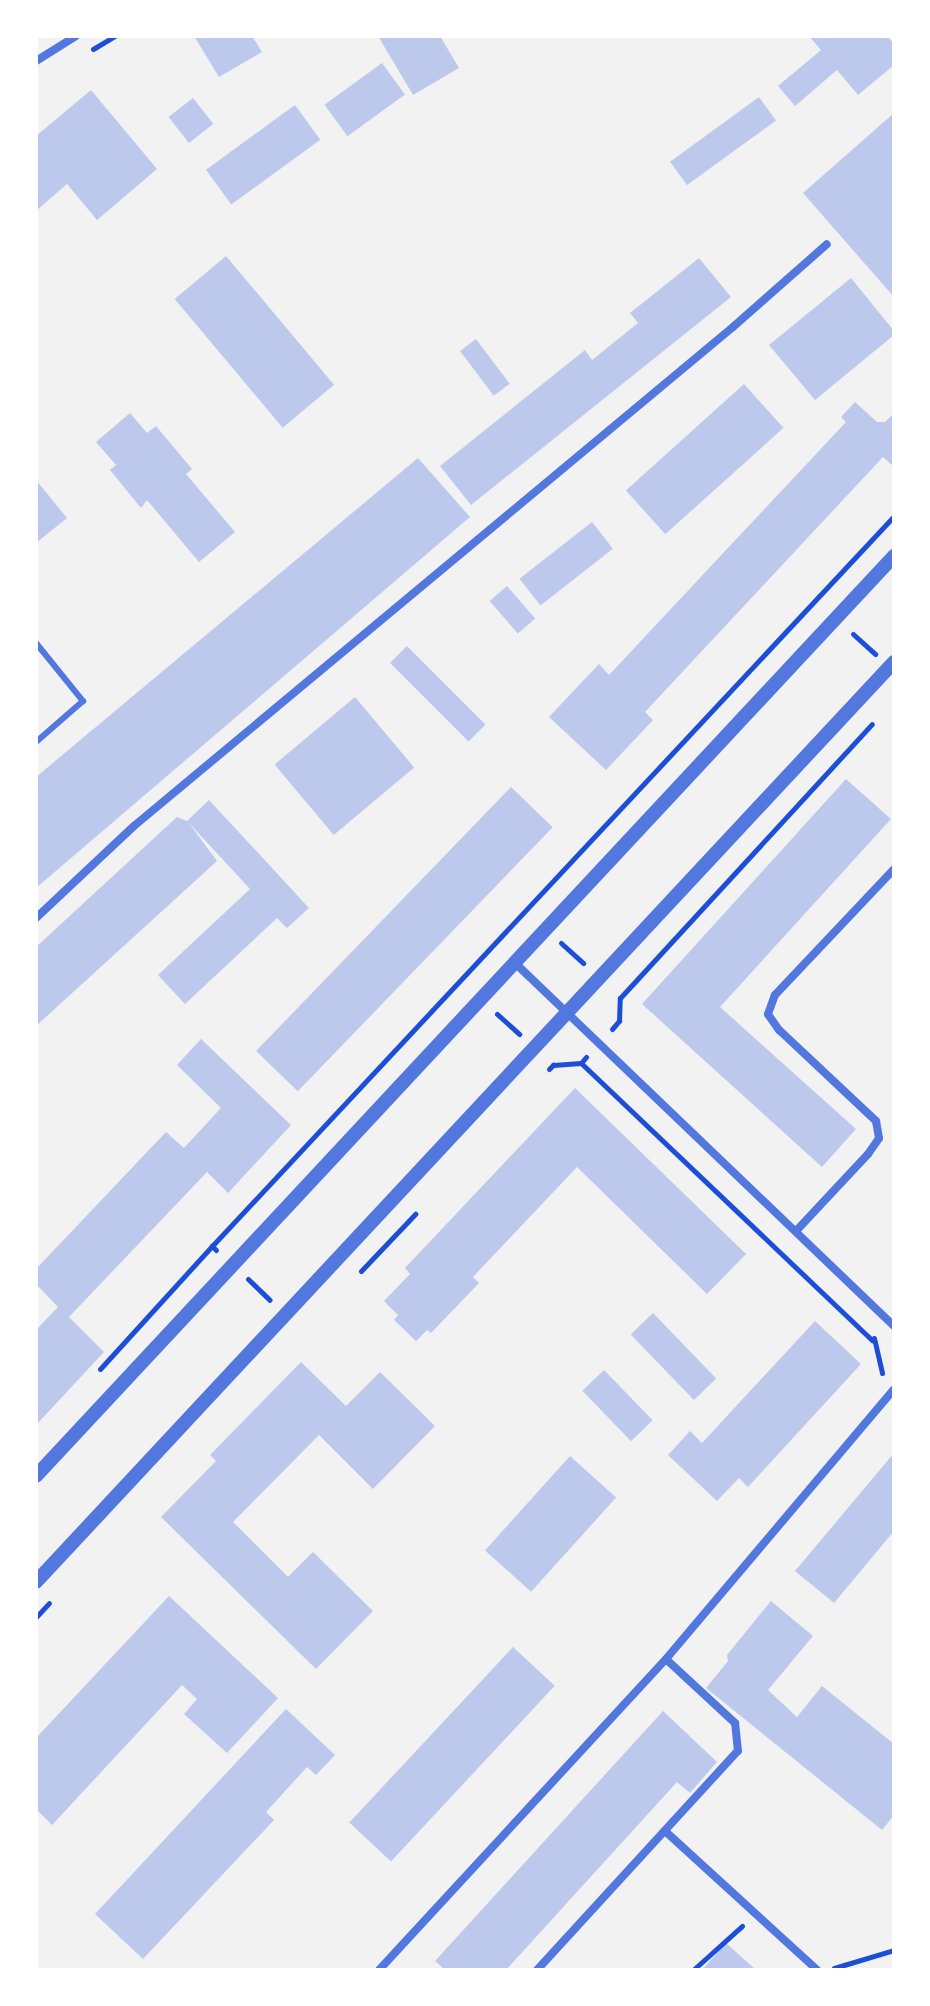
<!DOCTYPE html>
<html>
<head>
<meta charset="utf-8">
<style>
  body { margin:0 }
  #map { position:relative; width:930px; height:2006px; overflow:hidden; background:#f2f2f2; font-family:"Sofia Sans Condensed",sans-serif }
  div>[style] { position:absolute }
  .building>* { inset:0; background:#bdc9ec; transform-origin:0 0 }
  .path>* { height:5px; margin:-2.5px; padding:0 2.5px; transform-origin:2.5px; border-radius:2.5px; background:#1d4ed8 }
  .service>* { height:6px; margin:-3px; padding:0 3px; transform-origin:3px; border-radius:3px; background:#5277de }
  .minor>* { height:8px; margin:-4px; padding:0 4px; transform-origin:4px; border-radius:4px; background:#5277de }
  .tertiary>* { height:14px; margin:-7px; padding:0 7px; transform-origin:7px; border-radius:7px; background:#5277de }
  span { translate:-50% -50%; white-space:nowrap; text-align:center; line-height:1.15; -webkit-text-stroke:8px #fff; paint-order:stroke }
  .frame { position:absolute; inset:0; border:38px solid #fff; pointer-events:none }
</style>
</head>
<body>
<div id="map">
  <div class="building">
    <i style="clip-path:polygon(194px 36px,252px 36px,262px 52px,219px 77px)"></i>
    <i style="clip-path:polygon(378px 36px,440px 36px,459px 68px,413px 95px)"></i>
    <i style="clip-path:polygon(809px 36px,887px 36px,894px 44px,894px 65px,858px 95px,837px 70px,795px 106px,778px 86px,821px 50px)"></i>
    <i style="left:382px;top:63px;width:39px;height:71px;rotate:54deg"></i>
    <i style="clip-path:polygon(91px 90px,157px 169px,97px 220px,67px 184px,36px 211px,36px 136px)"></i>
    <i style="left:759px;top:97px;width:29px;height:110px;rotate:54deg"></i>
    <i style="left:193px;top:98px;width:33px;height:31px;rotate:52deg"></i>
    <i style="left:295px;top:105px;width:43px;height:110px;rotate:54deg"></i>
    <i style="clip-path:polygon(894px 113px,894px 297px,803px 193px)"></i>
    <i style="left:226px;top:256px;width:168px;height:67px;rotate:50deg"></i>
    <i style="clip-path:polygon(699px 258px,731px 297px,471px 505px,440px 466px,585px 350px,592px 360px,638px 323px,630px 313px)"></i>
    <i style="clip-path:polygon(851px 278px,894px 331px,894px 335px,815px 400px,769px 345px)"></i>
    <i style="left:476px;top:339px;width:56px;height:20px;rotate:53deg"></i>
    <i style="left:744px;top:384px;width:59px;height:159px;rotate:48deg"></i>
    <i style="clip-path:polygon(855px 402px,877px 422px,885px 422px,894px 413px,894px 467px,883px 457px,645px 712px,653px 720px,606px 770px,549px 717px,599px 664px,609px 675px,846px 422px,841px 417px)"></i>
    <i style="clip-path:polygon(130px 413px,147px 433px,156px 426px,192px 469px,186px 474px,235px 532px,199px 562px,147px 500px,141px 508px,110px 470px,116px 465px,96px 442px)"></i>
    <i style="clip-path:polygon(418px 458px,470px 517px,36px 888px,36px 777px)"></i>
    <i style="clip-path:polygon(36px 480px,67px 518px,36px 543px)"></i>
    <i style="left:592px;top:522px;width:34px;height:92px;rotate:52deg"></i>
    <i style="left:507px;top:586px;width:43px;height:23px;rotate:49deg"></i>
    <i style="left:407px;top:646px;width:111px;height:24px;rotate:45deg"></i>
    <i style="left:355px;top:697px;width:92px;height:105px;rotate:50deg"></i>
    <i style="clip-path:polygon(846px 779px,891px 819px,720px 1007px,856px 1129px,822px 1167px,642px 1004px)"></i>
    <i style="left:511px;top:787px;width:58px;height:367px;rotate:44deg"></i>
    <i style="clip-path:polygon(209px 800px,309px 908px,287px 928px,277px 918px,185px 1004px,158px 975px,250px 889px,189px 823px,217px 861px,36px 1026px,36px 947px,177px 817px,187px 821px)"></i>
    <i style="clip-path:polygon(201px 1039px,291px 1125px,228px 1193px,207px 1172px,69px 1317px,104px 1352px,36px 1425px,36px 1330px,58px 1307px,36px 1284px,36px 1269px,166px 1132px,184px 1148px,221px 1108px,177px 1065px)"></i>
    <i style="clip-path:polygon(575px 1088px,746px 1254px,707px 1294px,577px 1167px,473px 1277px,479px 1283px,431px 1333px,427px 1330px,416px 1341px,394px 1320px,398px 1315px,384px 1301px,410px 1274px,405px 1268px)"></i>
    <i style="left:653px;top:1313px;width:91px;height:31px;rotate:46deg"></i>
    <i style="clip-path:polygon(815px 1321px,861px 1364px,748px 1487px,739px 1478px,717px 1501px,668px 1455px,690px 1431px,702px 1443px)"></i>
    <i style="clip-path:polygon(301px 1362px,346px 1406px,380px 1372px,435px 1426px,373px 1489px,319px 1435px,233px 1522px,288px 1577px,313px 1552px,373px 1611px,316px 1669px,161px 1517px,216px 1461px,210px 1455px)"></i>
    <i style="left:604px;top:1370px;width:70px;height:30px;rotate:46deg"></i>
    <i style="clip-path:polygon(894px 1453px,894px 1531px,834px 1603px,795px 1571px)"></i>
    <i style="left:570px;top:1456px;width:62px;height:127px;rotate:42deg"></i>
    <i style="clip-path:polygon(169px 1596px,278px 1698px,227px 1753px,184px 1714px,197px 1699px,182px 1685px,52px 1825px,36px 1809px,36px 1738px)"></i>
    <i style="clip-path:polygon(771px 1601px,813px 1636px,768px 1690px,797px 1717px,822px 1686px,894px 1744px,894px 1815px,882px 1830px,706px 1688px,728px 1661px,727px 1655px)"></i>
    <i style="left:513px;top:1647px;width:57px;height:240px;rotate:43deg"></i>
    <i style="clip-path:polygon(286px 1709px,335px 1755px,316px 1775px,307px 1767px,266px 1812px,274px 1820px,143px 1959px,95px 1914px)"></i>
    <i style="clip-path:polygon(663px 1711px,717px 1762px,690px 1793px,677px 1782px,506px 1970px,445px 1970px,435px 1961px)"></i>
    <i style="clip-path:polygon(726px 1943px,756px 1970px,702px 1970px)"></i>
  </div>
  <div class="path">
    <i style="left:93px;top:49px;width:26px;rotate:-31deg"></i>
    <i style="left:853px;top:634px;width:30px;rotate:42deg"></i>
    <i style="left:561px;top:943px;width:30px;rotate:42deg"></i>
    <i style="left:497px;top:1014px;width:30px;rotate:42deg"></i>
    <i style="left:612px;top:1029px;width:11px;rotate:-49deg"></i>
    <i style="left:619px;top:1021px;width:23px;rotate:-88deg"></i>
    <i style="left:620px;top:998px;width:372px;rotate:-47.4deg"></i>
    <i style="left:581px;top:1063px;width:402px;rotate:43.6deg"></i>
    <i style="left:549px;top:1069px;width:6px;rotate:-45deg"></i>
    <i style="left:553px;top:1065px;width:28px;rotate:-4deg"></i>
    <i style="left:581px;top:1063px;width:8px;rotate:-50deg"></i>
    <i style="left:216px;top:1250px;width:6px;rotate:-135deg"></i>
    <i style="left:212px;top:1246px;width:999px;rotate:-46.95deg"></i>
    <i style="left:361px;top:1271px;width:79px;rotate:-46.5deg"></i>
    <i style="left:248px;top:1279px;width:30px;rotate:44deg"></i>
    <i style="left:874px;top:1338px;width:36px;rotate:77deg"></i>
    <i style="left:100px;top:1369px;width:166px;rotate:-47.7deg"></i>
    <i style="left:36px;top:1617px;width:19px;rotate:-47deg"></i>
    <i style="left:834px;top:1968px;width:63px;rotate:-16.7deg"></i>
    <i style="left:693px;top:1970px;width:66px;rotate:-41.9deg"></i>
  </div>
  <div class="service">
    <i style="left:36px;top:643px;width:75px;rotate:51deg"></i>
    <i style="left:83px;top:701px;width:62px;rotate:138.9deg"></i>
  </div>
  <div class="minor">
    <i style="left:36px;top:61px;width:47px;rotate:-32deg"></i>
    <i style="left:36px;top:918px;width:134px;rotate:-43.2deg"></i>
    <i style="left:134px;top:826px;width:780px;rotate:-39.8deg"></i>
    <i style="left:733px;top:327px;width:125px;rotate:-41.4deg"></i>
    <i style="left:514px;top:962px;width:526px;rotate:43.77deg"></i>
    <i style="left:797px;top:1230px;width:104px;rotate:-46.9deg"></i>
    <i style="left:868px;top:1154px;width:19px;rotate:-55deg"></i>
    <i style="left:879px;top:1138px;width:17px;rotate:-100deg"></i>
    <i style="left:876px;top:1121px;width:133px;rotate:-136.8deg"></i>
    <i style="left:779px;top:1030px;width:19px;rotate:-125deg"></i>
    <i style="left:768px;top:1014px;width:20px;rotate:-70deg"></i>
    <i style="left:775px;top:995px;width:173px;rotate:-46.6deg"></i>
    <i style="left:665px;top:1831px;width:206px;rotate:42.4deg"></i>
    <i style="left:379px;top:1970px;width:423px;rotate:-47.3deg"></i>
    <i style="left:666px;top:1659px;width:353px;rotate:-49.8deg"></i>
    <i style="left:537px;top:1970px;width:297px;rotate:-47.5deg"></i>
    <i style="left:738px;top:1751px;width:28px;rotate:-96deg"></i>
    <i style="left:735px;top:1723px;width:94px;rotate:-137.2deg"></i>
  </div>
  <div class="tertiary">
    <i style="left:36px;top:1476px;width:1258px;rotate:-47deg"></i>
    <i style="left:36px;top:1582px;width:1258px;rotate:-47deg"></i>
  </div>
  <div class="frame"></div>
</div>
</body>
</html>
